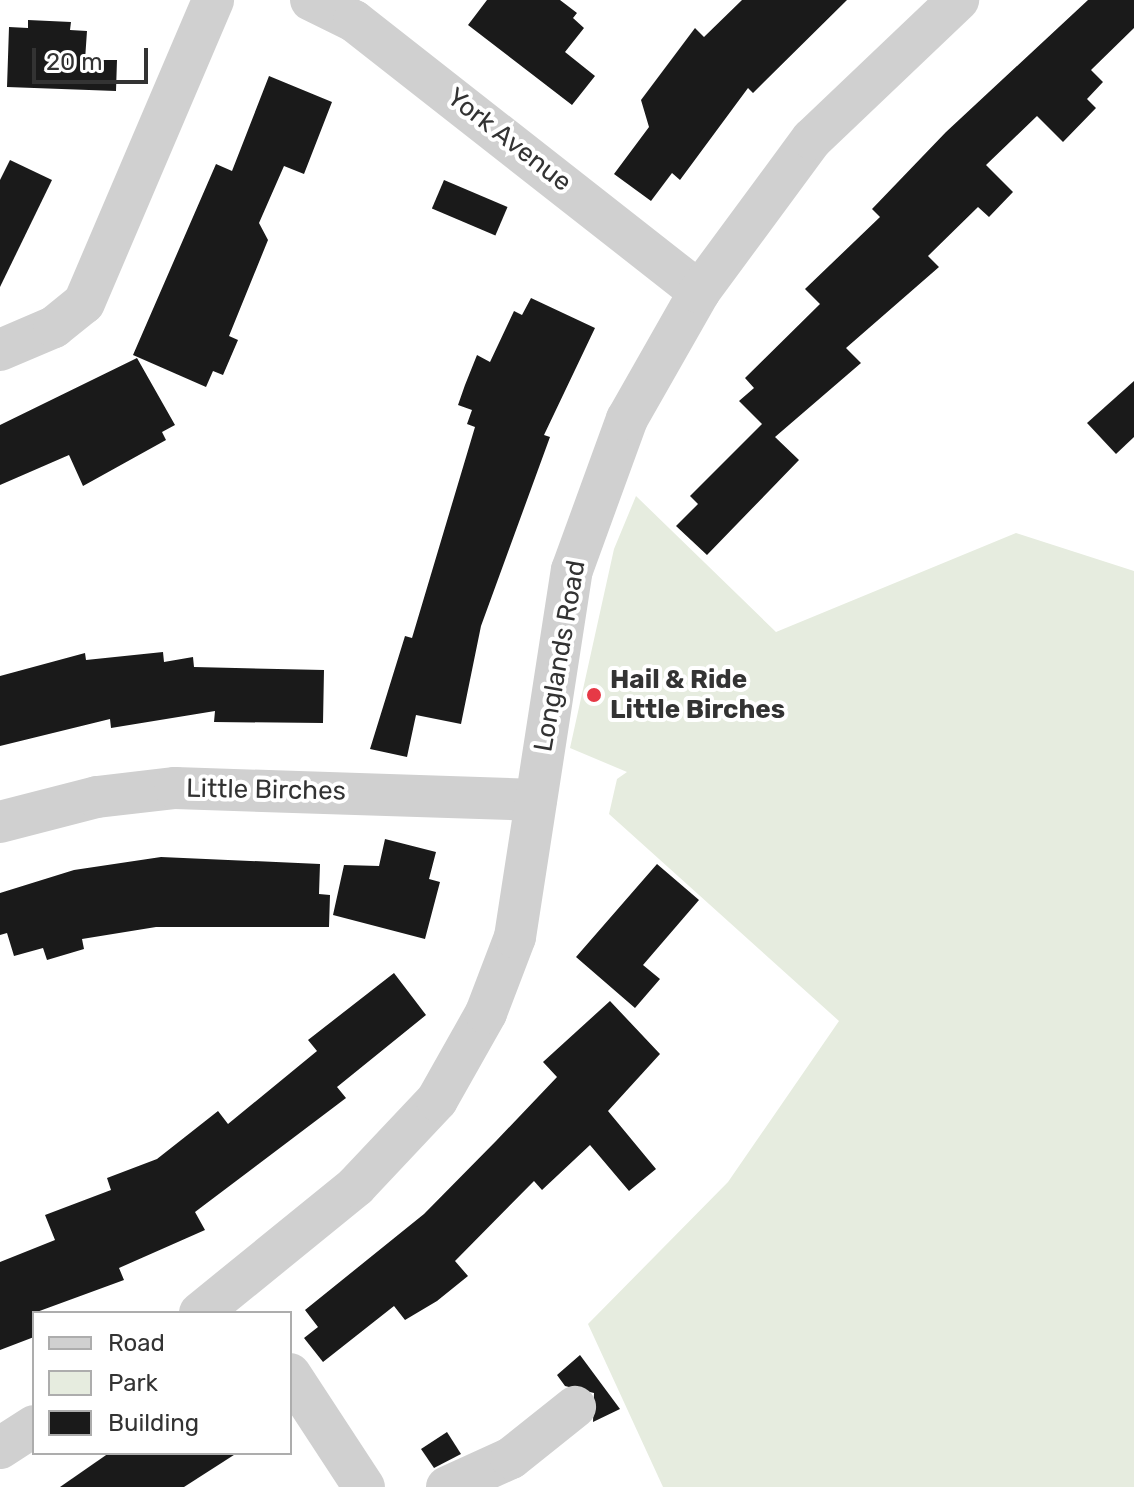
<!DOCTYPE html>
<html>
<head>
<meta charset="utf-8">
<style>
  body { margin:0 }
  #map { position:relative; width:1134px; height:1487px; overflow:hidden; background:#fff; font-family:Rubik,sans-serif }
  div>[style] { position:absolute }
  .green>* { inset:0; background:#e6ecdf }
  .building>* { inset:0; background:#1a1a1a; transform-origin:0 0 }
  .minor>* { height:42px; margin:-21px; padding:0 21px; transform-origin:21px; border-radius:21px; background:#d0d0d0 }
  .dots>* { width:22px; height:22px; translate:-50% -50%; box-sizing:border-box; border:4px solid #fff; border-radius:50% }
  span { translate:-50% -50%; white-space:nowrap; text-align:center; line-height:1.15; -webkit-text-stroke:8px #fff; paint-order:stroke }
  .street-label { font-size:26px; color:#333 }
  .poi-label { font-size:26px; color:#333; font-weight:700 }
  .left { translate:0 -50%; text-align:left }
  .legend { position:absolute; left:32px; top:1311px; width:260px; height:144px; box-sizing:border-box; background:#fff; border:2px solid #adadad; margin:0; padding:10px 14px; list-style:none; font-size:24px; color:#333 }
  .legend li { display:flex; align-items:center; gap:16px; height:40px }
  .legend b { width:40px; border:2px solid #adadad }
  .scale { position:absolute; left:32px; top:48px; width:116px; height:36px; box-sizing:border-box; border:4px solid #333; border-top:0; padding-left:10px; font-size:24px; line-height:28px; white-space:nowrap; color:#333; -webkit-text-stroke:6px #fff; paint-order:stroke }
</style>
</head>
<body>
<div id="map">
  <div class="green">
    <i style="clip-path:polygon(636px 496px,776px 632px,1016px 533px,1134px 571px,1134px 1487px,663px 1487px,588px 1324px,728px 1182px,839px 1021px,609px 814px,617px 779px,627px 772px,570px 748px,614px 549px)"></i>
  </div>
  <div class="building">
    <i style="clip-path:polygon(487px 0,560px 0,577px 13px,573px 18px,584px 28px,565px 52px,595px 76px,572px 105px,468px 25px)"></i>
    <i style="clip-path:polygon(742px 0,847px 0,753px 93px,748px 88px,680px 180px,672px 173px,651px 201px,614px 174px,649px 127px,641px 100px,695px 28px,704px 37px)"></i>
    <i style="clip-path:polygon(1088px 0,1134px 0,1134px 28px,1091px 70px,1103px 82px,1087px 99px,1096px 108px,1063px 142px,1037px 116px,986px 165px,1013px 192px,989px 217px,978px 207px,928px 256px,939px 267px,846px 348px,861px 363px,775px 437px,799px 460px,707px 555px,676px 526px,698px 504px,690px 496px,762px 424px,739px 401px,754px 388px,745px 378px,820px 304px,805px 289px,880px 217px,872px 209px,946px 132px)"></i>
    <i style="clip-path:polygon(28px 20px,71px 22px,70px 30px,87px 31px,85px 60px,117px 60px,116px 91px,7px 87px,9px 27px,28px 28px)"></i>
    <i style="clip-path:polygon(269px 76px,332px 102px,304px 174px,284px 166px,259px 223px,268px 240px,229px 336px,238px 340px,223px 375px,213px 371px,206px 387px,133px 355px,216px 164px,232px 171px)"></i>
    <i style="clip-path:polygon(10px 160px,52px 180px,0 287px,0 180px)"></i>
    <i style="left:444px;top:180px;width:69px;height:31px;rotate:23deg"></i>
    <i style="clip-path:polygon(531px 298px,595px 328px,544px 435px,550px 437px,481px 626px,461px 724px,416px 715px,407px 757px,370px 749px,405px 636px,412px 638px,475px 427px,467px 424px,472px 410px,458px 405px,465px 385px,477px 355px,490px 362px,514px 311px,522px 315px)"></i>
    <i style="clip-path:polygon(137px 358px,175px 425px,162px 432px,166px 440px,83px 486px,69px 455px,0 485px,0 425px)"></i>
    <i style="clip-path:polygon(1134px 381px,1134px 437px,1116px 454px,1087px 423px)"></i>
    <i style="clip-path:polygon(163px 652px,164px 662px,193px 657px,194px 667px,324px 670px,323px 723px,214px 722px,215px 711px,111px 728px,110px 719px,0 746px,0 676px,85px 653px,86px 660px)"></i>
    <i style="clip-path:polygon(385px 839px,436px 852px,429px 879px,440px 882px,425px 939px,333px 915px,344px 865px,379px 866px)"></i>
    <i style="clip-path:polygon(161px 857px,320px 864px,319px 894px,330px 895px,329px 927px,156px 927px,82px 939px,84px 949px,47px 960px,43px 948px,14px 956px,7px 933px,0 935px,0 893px,74px 870px)"></i>
    <i style="clip-path:polygon(657px 864px,699px 900px,643px 965px,660px 979px,635px 1008px,576px 957px)"></i>
    <i style="clip-path:polygon(394px 973px,426px 1015px,337px 1087px,346px 1098px,195px 1212px,205px 1230px,119px 1268px,124px 1280px,34px 1313px,34px 1337px,0 1350px,0 1262px,55px 1240px,45px 1215px,111px 1190px,107px 1178px,157px 1159px,218px 1111px,228px 1124px,317px 1051px,308px 1040px)"></i>
    <i style="clip-path:polygon(610px 1001px,660px 1054px,608px 1111px,656px 1169px,629px 1191px,590px 1145px,542px 1190px,534px 1181px,455px 1261px,468px 1276px,437px 1301px,405px 1320px,394px 1306px,323px 1362px,304px 1338px,318px 1327px,305px 1310px,424px 1214px,496px 1141px,557px 1077px,543px 1062px)"></i>
    <i style="clip-path:polygon(580px 1355px,620px 1409px,593px 1422px,594px 1393px,565px 1386px,557px 1375px)"></i>
    <i style="clip-path:polygon(447px 1432px,461px 1454px,434px 1468px,421px 1449px)"></i>
    <i style="clip-path:polygon(109px 1453px,237px 1453px,184px 1487px,60px 1487px)"></i>
  </div>
  <div class="minor">
    <i style="left:311px;top:0;width:48px;rotate:26deg"></i>
    <i style="left:354px;top:21px;width:439px;rotate:38.1deg"></i>
    <i style="left:0;top:350px;width:59px;rotate:-23.1deg"></i>
    <i style="left:54px;top:327px;width:38px;rotate:-39deg"></i>
    <i style="left:84px;top:303px;width:329px;rotate:-66.9deg"></i>
    <i style="left:0;top:822px;width:100px;rotate:-14.5deg"></i>
    <i style="left:97px;top:797px;width:79px;rotate:-6.6deg"></i>
    <i style="left:175px;top:788px;width:361px;rotate:1.9deg"></i>
    <i style="left:200px;top:1313px;width:201px;rotate:-39.1deg"></i>
    <i style="left:356px;top:1186px;width:118px;rotate:-46.7deg"></i>
    <i style="left:437px;top:1100px;width:100px;rotate:-60.6deg"></i>
    <i style="left:486px;top:1013px;width:81px;rotate:-69.1deg"></i>
    <i style="left:515px;top:937px;width:371px;rotate:-81.2deg"></i>
    <i style="left:572px;top:570px;width:161px;rotate:-70deg"></i>
    <i style="left:627px;top:419px;width:146px;rotate:-60.4deg"></i>
    <i style="left:699px;top:292px;width:190px;rotate:-53.6deg"></i>
    <i style="left:812px;top:139px;width:202px;rotate:-43.6deg"></i>
    <i style="left:290px;top:1374px;width:135px;rotate:56.8deg"></i>
    <i style="left:0;top:1448px;width:40px;rotate:-32.9deg"></i>
    <i style="left:447px;top:1487px;width:70px;rotate:-24.4deg"></i>
    <i style="left:511px;top:1458px;width:82px;rotate:-38.6deg"></i>
  </div>
  <div class="dots">
    <i style="left:594px;top:695px;background:#e63946"></i>
  </div>
  <div class="street-label">
    <span style="left:509px;top:140px;rotate:38deg">York Avenue</span>
    <span style="left:560px;top:656px;rotate:-80deg">Longlands Road</span>
    <span style="left:266px;top:790px;rotate:1deg">Little Birches</span>
  </div>
  <div class="poi-label">
    <span class="left" style="left:610px;top:695px">Hail &amp; Ride<br>Little Birches</span>
  </div>
  <ul class="legend">
  <li><b style="height:10px;background:#d0d0d0"></b>Road</li>
  <li><b style="height:22px;background:#e6ecdf"></b>Park</li>
  <li><b style="height:22px;background:#1a1a1a"></b>Building</li>
  </ul>
  <div class="scale">20 m</div>
</div>
</body>
</html>
